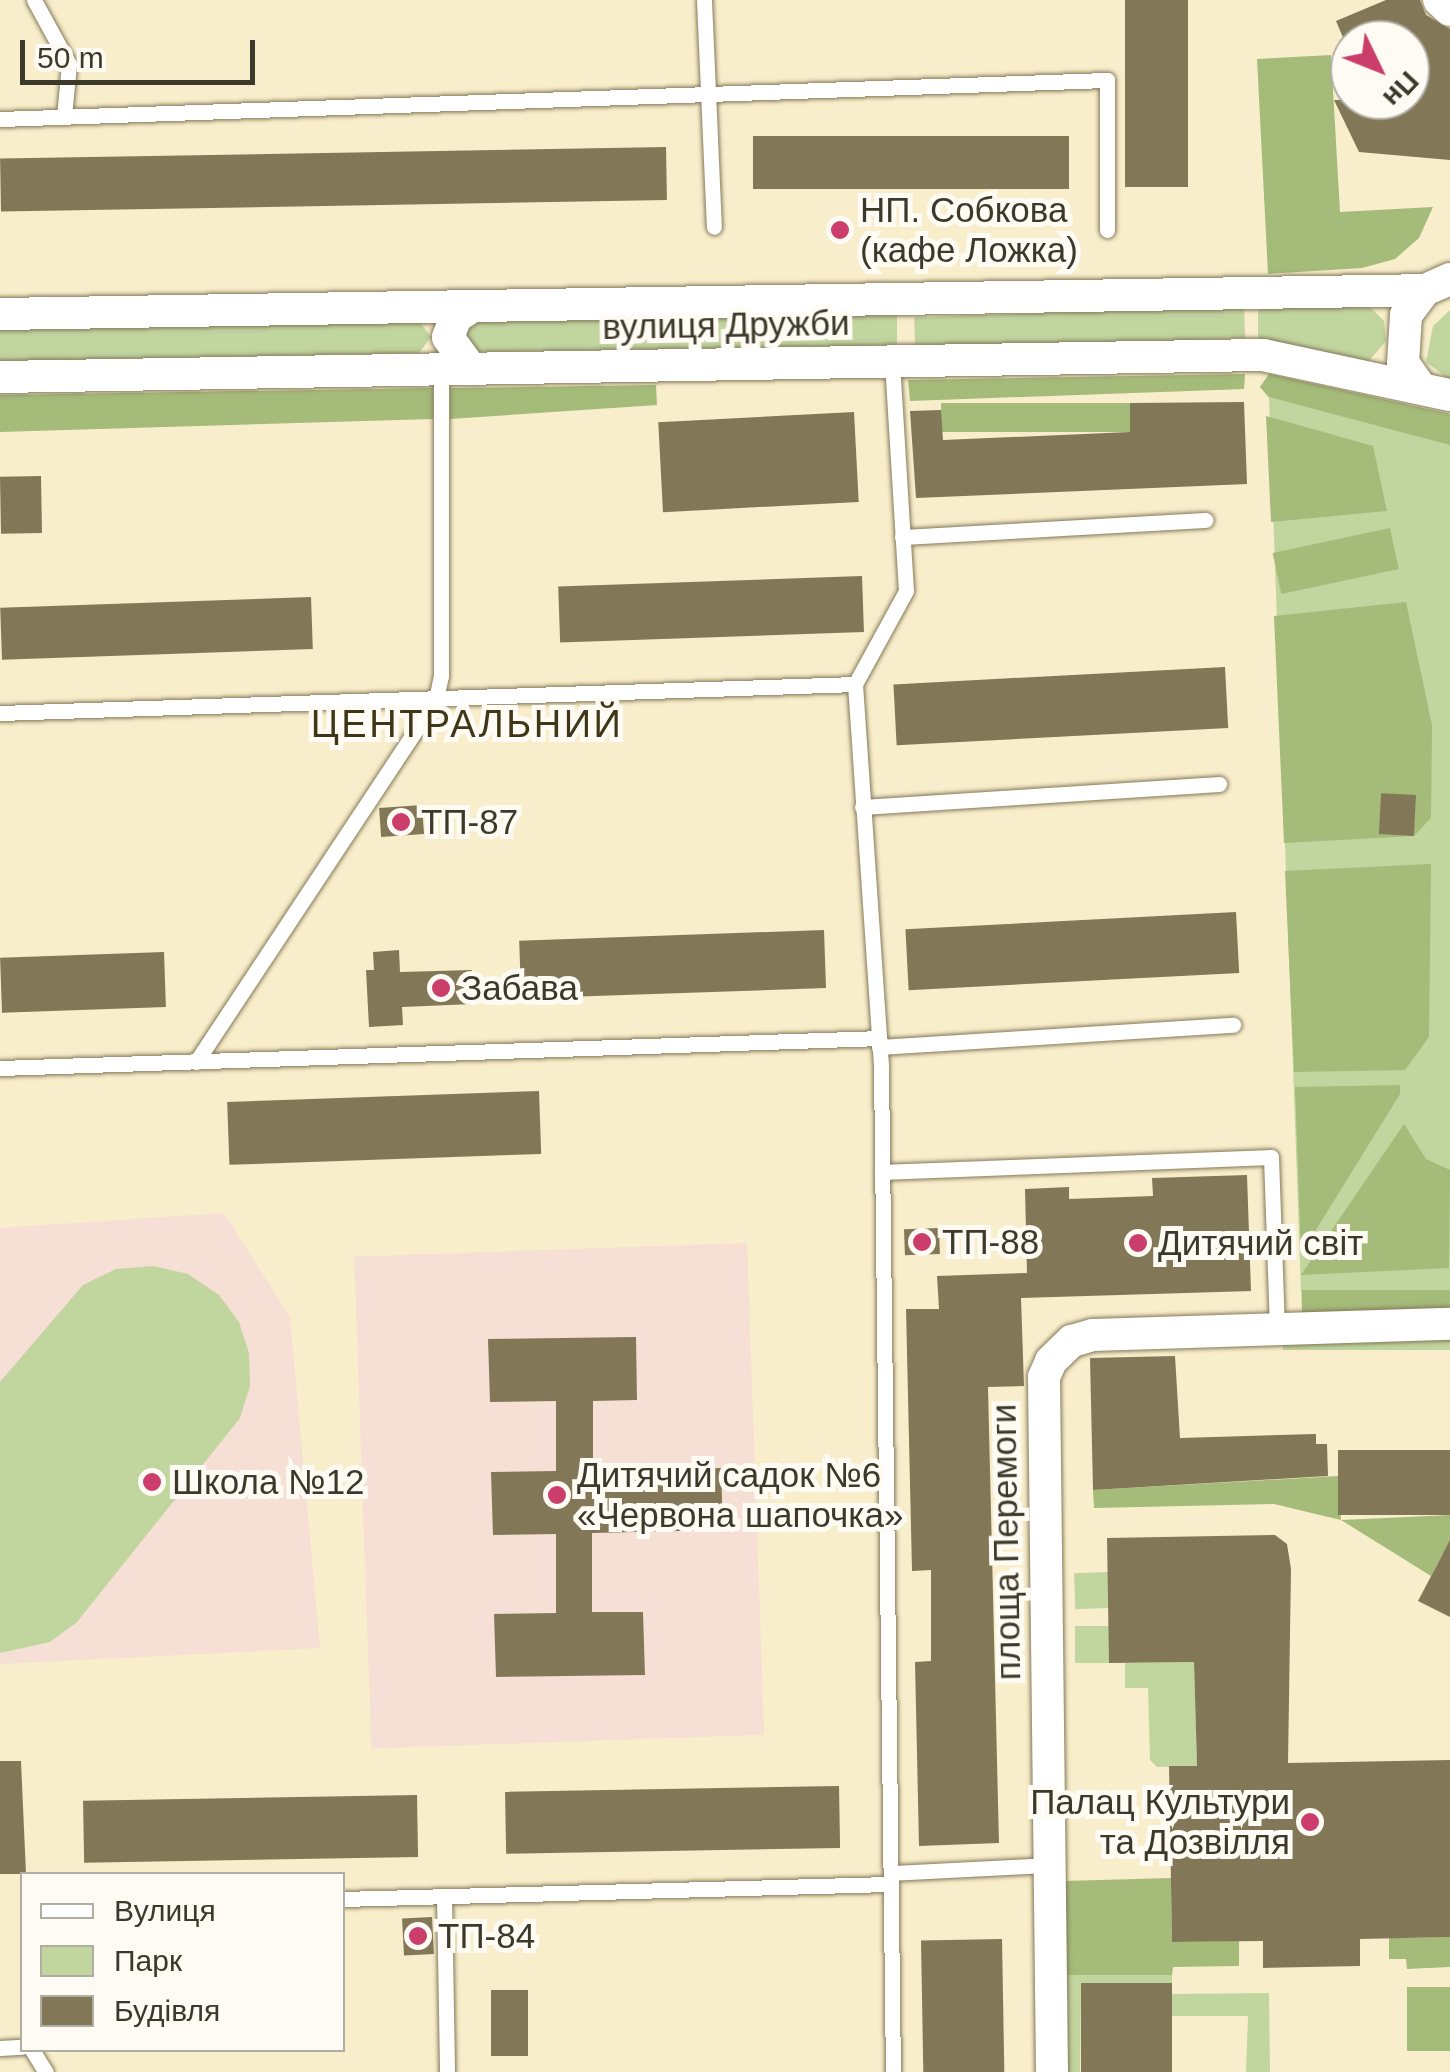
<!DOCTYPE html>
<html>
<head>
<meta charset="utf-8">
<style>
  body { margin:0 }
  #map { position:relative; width:1450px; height:2072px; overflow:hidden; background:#f9eecb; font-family:Arial,sans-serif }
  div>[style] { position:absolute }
  .education>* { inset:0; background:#f6dfd4; transform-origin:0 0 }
  .green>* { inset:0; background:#c1d59f; transform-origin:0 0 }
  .forest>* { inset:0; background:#a4bb7a; transform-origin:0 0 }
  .building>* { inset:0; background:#827858; transform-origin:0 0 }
  .roads { filter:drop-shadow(0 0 2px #837959) drop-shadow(0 0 2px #837959) }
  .service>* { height:15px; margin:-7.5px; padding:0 7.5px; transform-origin:7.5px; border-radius:7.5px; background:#fff }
  .minor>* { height:32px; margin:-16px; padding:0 16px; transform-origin:16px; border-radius:16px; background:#fff }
  .dots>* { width:28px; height:28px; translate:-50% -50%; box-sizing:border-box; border:5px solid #fefbf4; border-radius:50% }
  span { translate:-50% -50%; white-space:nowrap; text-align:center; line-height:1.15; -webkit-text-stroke:10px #fefbf4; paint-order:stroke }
  .poi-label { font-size:35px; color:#3c382a }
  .left { translate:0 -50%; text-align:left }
  .right { translate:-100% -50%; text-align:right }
  .street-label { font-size:35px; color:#3c382a }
  .neighbourhood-label { font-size:38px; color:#3f3618; letter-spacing:2.5px }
  .legend { position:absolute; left:20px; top:1872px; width:325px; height:180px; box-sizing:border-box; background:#fefbf4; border:2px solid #b0ada3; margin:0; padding:12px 18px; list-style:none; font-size:30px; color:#3c382a }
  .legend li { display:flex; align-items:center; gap:20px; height:50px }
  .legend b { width:50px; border:2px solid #b0ada3 }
  .north { position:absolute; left:1330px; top:20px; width:100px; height:100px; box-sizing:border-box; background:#fefbf4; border:2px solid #b0ada3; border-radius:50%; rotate:133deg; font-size:28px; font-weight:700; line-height:40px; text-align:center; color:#3c382a }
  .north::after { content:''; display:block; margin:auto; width:35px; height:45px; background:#cb3d6a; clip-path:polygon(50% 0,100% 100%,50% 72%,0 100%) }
  .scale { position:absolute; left:20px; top:40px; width:235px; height:45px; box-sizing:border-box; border:5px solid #3c382a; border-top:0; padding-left:12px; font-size:30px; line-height:35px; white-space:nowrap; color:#3c382a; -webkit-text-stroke:8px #fefbf4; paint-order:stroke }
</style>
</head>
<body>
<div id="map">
  <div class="education">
    <i style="clip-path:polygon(224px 1213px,290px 1317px,320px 1648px,0 1664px,0 1228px)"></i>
    <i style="left:747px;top:1243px;width:492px;height:393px;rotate:88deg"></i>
  </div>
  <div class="green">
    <i style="left:1244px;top:306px;width:32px;height:330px;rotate:88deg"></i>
    <i style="clip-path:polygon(1258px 306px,1370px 307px,1384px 321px,1386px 341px,1367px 363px,1258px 338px)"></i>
    <i style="clip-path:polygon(1450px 310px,1450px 380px,1426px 362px,1433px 326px)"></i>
    <i style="clip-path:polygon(897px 312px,897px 345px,466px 352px,457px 332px,472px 320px)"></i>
    <i style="clip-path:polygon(419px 321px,431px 337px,419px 353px,0 361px,0 328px)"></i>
    <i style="clip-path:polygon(1269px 374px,1450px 414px,1450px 1313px,1302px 1318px,1269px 398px,1260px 387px)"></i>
    <i style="clip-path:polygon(153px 1266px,188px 1274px,219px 1295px,239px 1322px,249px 1353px,250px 1386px,240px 1418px,77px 1622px,50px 1642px,0 1653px,0 1382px,83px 1285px,116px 1269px)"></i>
    <i style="left:1450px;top:1334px;width:16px;height:167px;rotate:90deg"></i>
    <i style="left:1108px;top:1572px;width:36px;height:34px;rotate:88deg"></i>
    <i style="left:1109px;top:1626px;width:37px;height:34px;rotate:90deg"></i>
    <i style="clip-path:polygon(1194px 1662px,1197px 1766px,1157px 1767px,1150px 1760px,1148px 1688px,1125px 1688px,1125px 1663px)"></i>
    <i style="clip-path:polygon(1065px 1975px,1172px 1975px,1172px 1983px,1081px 1983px,1080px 2072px,1067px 2072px)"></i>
    <i style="clip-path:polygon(1269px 1993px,1270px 2072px,1246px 2072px,1248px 2016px,1172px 2016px,1172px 1994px)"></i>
  </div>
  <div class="forest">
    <i style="clip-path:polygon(1331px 55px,1340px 212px,1433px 207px,1419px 238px,1395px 259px,1362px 268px,1268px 274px,1257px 59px)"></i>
    <i style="clip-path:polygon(1245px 374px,1244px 389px,910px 401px,908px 380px)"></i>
    <i style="clip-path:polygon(1269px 374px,1450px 414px,1450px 445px,1269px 397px,1260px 387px)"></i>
    <i style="clip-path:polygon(656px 385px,657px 405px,450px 419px,450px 388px)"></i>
    <i style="clip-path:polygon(433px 388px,433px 419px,0 432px,0 395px)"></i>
    <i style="left:1130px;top:403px;width:29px;height:189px;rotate:90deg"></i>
    <i style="clip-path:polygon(1266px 416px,1373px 446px,1387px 511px,1271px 522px)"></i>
    <i style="left:1390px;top:528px;width:42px;height:120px;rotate:78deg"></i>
    <i style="clip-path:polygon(1406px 602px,1432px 725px,1431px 818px,1414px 836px,1284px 843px,1274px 616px)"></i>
    <i style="clip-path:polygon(1431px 864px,1429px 1037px,1405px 1070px,1294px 1072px,1285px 871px)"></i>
    <i style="clip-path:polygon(1400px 1085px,1400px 1094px,1301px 1254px,1295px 1087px)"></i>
    <i style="clip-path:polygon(1404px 1124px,1426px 1159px,1450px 1170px,1449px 1268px,1301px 1275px)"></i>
    <i style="left:1450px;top:1290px;width:23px;height:148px;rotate:90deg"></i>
    <i style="clip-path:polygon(1339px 1476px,1341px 1520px,1450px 1515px,1450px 1557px,1443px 1553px,1431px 1576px,1341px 1520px,1274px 1504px,1094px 1508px,1093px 1490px)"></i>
    <i style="clip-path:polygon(1171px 1878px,1172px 1942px,1239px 1941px,1239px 1966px,1173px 1967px,1172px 1975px,1065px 1975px,1064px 1881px)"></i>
    <i style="clip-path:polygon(1450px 1937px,1450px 1967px,1407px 1969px,1406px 1959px,1389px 1959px,1389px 1938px)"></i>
    <i style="left:1450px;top:1987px;width:64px;height:43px;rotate:90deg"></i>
  </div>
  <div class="building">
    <i style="left:1125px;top:0;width:63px;height:187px"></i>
    <i style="clip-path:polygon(1386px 0,1420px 0,1426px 15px,1450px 29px,1450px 160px,1359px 152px,1334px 100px,1410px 100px,1410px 40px,1344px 40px,1336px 21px)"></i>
    <i style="left:1069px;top:136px;width:53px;height:316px;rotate:90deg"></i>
    <i style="left:666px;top:147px;width:53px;height:666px;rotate:89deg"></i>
    <i style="clip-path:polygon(1244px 402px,1247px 484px,916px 498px,910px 411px,941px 410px,943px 440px,1130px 432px,1130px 403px)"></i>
    <i style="left:854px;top:412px;width:90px;height:196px;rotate:87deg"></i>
    <i style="left:41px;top:476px;width:57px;height:41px;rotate:89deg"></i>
    <i style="left:862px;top:576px;width:56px;height:304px;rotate:88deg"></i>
    <i style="left:311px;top:597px;width:52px;height:311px;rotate:88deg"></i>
    <i style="left:1225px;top:667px;width:61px;height:332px;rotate:87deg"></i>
    <i style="left:1416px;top:795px;width:41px;height:35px;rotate:93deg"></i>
    <i style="left:422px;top:805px;width:29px;height:43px;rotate:86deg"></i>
    <i style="left:1236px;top:912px;width:61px;height:331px;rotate:87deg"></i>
    <i style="left:824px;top:930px;width:58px;height:305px;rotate:88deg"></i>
    <i style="clip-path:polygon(399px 950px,400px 972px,472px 970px,473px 1004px,402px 1007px,403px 1025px,369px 1027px,366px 970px,374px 970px,373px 952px)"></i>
    <i style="left:164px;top:952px;width:55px;height:164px;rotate:88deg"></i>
    <i style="left:539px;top:1091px;width:63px;height:312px;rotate:88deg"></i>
    <i style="clip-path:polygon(1247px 1175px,1251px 1291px,1021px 1298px,1024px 1386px,988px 1387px,999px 1843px,919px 1846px,915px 1662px,931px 1661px,931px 1570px,912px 1571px,906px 1309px,939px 1309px,937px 1276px,1027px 1273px,1025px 1189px,1069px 1187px,1069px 1199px,1153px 1196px,1152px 1178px)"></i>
    <i style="left:939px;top:1228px;width:26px;height:35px;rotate:88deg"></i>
    <i style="clip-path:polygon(636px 1337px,637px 1400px,593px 1401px,593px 1470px,721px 1468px,723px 1530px,592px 1533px,592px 1612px,643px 1612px,645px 1675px,496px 1677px,494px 1614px,556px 1613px,556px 1534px,493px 1535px,491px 1472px,556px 1471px,556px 1401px,490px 1402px,488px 1339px)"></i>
    <i style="clip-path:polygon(1175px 1356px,1180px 1438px,1316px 1434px,1316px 1444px,1327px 1444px,1328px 1476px,1093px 1490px,1090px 1358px)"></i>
    <i style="left:1450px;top:1450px;width:65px;height:112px;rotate:90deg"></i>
    <i style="clip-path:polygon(1275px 1535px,1287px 1544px,1291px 1569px,1288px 1763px,1450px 1760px,1450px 1937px,1360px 1939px,1360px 1966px,1263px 1968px,1263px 1941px,1172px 1942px,1169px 1766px,1197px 1766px,1194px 1662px,1109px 1663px,1107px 1538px)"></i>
    <i style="clip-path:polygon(1450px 1540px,1450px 1617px,1418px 1601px)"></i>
    <i style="clip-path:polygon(0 1761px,21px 1761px,26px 1874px,0 1874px)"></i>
    <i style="left:839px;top:1786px;width:62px;height:334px;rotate:89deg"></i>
    <i style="left:417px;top:1795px;width:62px;height:334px;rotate:89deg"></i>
    <i style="left:432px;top:1917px;width:37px;height:30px;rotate:87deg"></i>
    <i style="left:1002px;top:1939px;width:133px;height:81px;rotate:89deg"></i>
    <i style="left:1081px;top:1983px;width:91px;height:89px"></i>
    <i style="left:491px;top:1990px;width:37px;height:66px"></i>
  </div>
  <div class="roads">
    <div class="service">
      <i style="left:34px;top:0;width:73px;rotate:61.3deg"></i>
      <i style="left:69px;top:64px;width:53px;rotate:95.4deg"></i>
      <i style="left:704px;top:0;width:227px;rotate:87.5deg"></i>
      <i style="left:0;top:119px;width:1108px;rotate:-2.02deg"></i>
      <i style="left:1107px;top:80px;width:150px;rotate:90deg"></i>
      <i style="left:892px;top:362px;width:229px;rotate:86.5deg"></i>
      <i style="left:906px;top:591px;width:106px;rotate:118.7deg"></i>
      <i style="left:855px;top:684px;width:383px;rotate:86.1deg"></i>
      <i style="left:881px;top:1066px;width:1006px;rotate:89.32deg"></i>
      <i style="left:902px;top:537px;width:304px;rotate:-3.2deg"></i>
      <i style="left:0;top:713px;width:855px;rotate:-1.94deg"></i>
      <i style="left:862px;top:807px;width:358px;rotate:-3.7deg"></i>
      <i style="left:879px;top:1047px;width:355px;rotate:-3.6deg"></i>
      <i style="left:196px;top:1062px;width:435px;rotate:-56.5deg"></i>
      <i style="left:436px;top:699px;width:24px;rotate:-78deg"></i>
      <i style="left:441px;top:676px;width:306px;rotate:-90deg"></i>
      <i style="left:0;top:1068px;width:880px;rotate:-1.95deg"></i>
      <i style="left:882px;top:1172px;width:389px;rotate:-2.2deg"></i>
      <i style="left:1271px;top:1157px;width:173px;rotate:88deg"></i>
      <i style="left:891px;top:1873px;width:158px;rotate:-2.9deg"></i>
      <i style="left:444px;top:1896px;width:176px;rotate:89deg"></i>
      <i style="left:342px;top:1899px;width:549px;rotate:-1.57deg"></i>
      <i style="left:0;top:2048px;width:22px;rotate:-3deg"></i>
      <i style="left:32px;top:2050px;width:26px;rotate:58deg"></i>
    </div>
    <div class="minor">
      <i style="left:1439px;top:0;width:15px;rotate:42deg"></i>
      <i style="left:0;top:314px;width:1425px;rotate:-0.96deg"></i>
      <i style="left:471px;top:369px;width:39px;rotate:-126deg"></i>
      <i style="left:448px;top:337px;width:22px;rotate:-68deg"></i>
      <i style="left:456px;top:317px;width:20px;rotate:-33deg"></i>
      <i style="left:0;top:377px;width:1263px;rotate:-1deg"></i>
      <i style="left:1263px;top:355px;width:191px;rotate:12.1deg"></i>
      <i style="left:1420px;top:387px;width:29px;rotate:-125deg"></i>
      <i style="left:1403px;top:363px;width:48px;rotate:-86.4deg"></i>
      <i style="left:1406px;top:315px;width:31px;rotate:-53deg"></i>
      <i style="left:1425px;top:290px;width:27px;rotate:-24deg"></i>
      <i style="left:1052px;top:2072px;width:695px;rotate:-90.66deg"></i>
      <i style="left:1044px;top:1377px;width:17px;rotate:-66deg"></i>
      <i style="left:1051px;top:1361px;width:29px;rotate:-44deg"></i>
      <i style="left:1072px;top:1341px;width:22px;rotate:-16deg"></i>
      <i style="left:1093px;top:1335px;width:357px;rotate:-1.8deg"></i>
    </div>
  </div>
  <div class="dots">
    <i style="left:840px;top:230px;background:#cb3d6a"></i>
    <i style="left:401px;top:822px;background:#cb3d6a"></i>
    <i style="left:441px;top:988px;background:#cb3d6a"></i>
    <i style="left:922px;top:1242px;background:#cb3d6a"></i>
    <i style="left:1138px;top:1243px;background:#cb3d6a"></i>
    <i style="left:152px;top:1482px;background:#cb3d6a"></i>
    <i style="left:557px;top:1495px;background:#cb3d6a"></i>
    <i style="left:1310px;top:1822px;background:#cb3d6a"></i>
    <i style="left:418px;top:1936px;background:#cb3d6a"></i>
  </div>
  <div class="poi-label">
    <span class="left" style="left:860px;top:230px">НП. Собкова<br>(кафе Ложка)</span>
    <span class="left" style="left:421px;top:822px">ТП-87</span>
    <span class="left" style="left:461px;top:988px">Забава</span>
    <span class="left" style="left:942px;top:1242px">ТП-88</span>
    <span class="left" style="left:1158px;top:1243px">Дитячий світ</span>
    <span class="left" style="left:577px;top:1495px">Дитячий садок №6<br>«Червона шапочка»</span>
    <span class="left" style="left:172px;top:1482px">Школа №12</span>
    <span class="right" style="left:1290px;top:1822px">Палац Культури<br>та Дозвілля</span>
    <span class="left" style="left:438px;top:1936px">ТП-84</span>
  </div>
  <div class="street-label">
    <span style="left:726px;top:325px;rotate:-1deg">вулиця Дружби</span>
    <span style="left:1006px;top:1542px;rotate:-91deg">площа Перемоги</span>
  </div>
  <div class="neighbourhood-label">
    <span style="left:467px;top:725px">ЦЕНТРАЛЬНИЙ</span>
  </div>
  <ul class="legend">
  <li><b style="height:12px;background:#fff"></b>Вулиця</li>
  <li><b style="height:28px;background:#c1d59f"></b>Парк</li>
  <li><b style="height:28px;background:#827858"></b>Будівля</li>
  </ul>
  <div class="north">Пн</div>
  <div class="scale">50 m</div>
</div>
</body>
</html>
